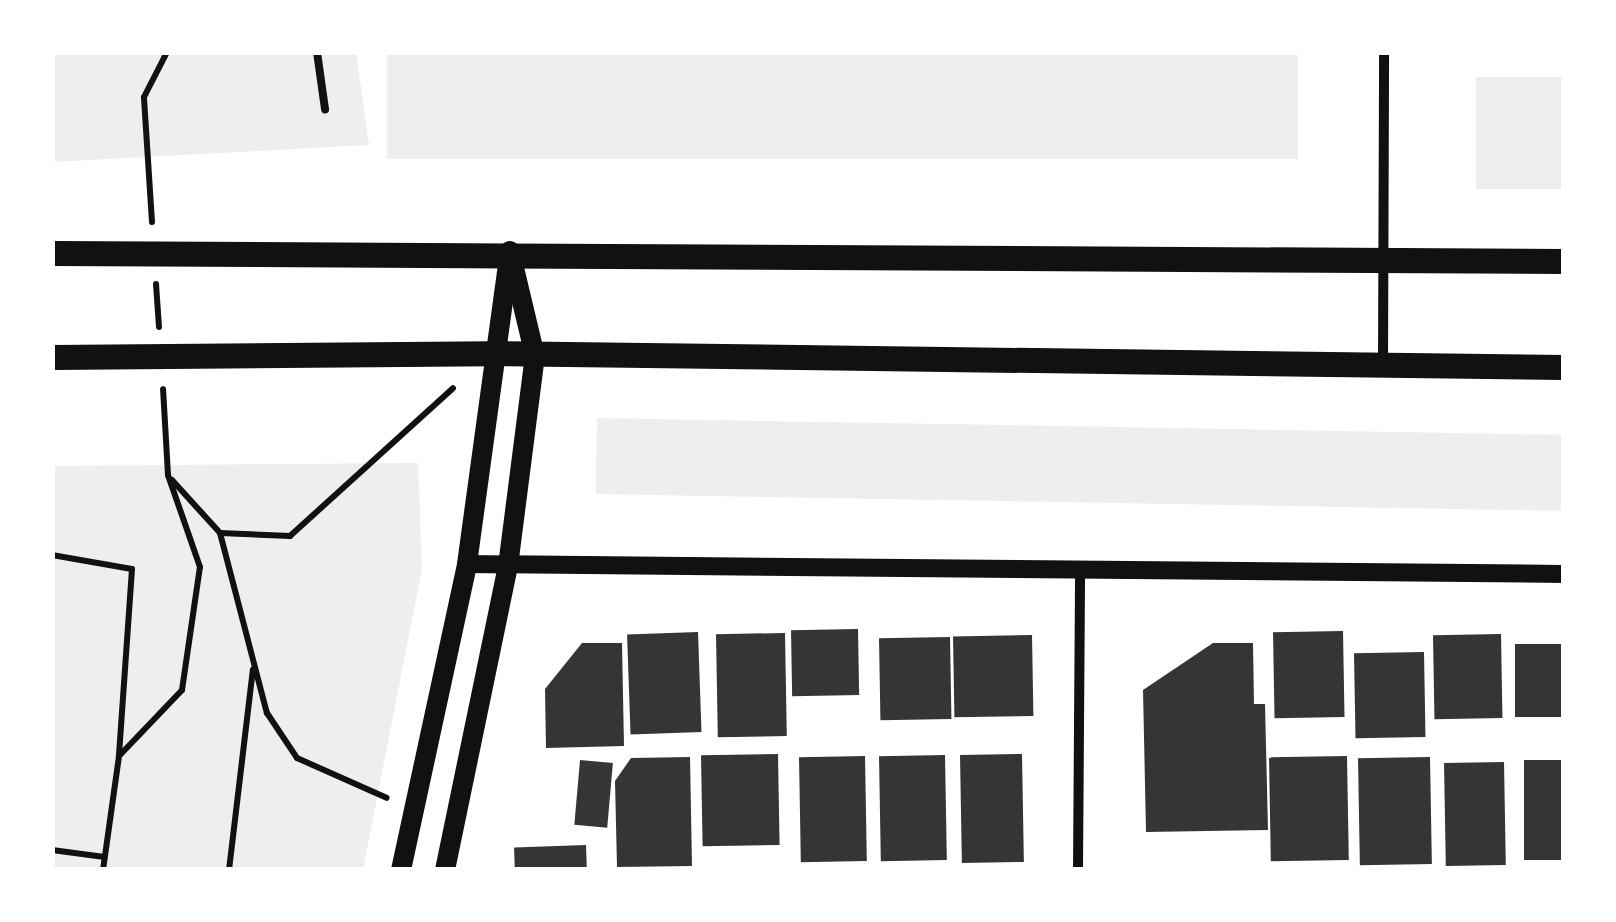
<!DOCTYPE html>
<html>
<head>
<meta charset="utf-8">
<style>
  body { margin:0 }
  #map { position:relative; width:1616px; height:922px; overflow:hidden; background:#fff; font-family:Poppins,sans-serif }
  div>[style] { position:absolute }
  .green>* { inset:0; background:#eee; transform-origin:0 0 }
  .building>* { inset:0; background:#353535; transform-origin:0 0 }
  .path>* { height:6px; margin:-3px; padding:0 3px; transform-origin:3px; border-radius:3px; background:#111 }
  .service>* { height:8px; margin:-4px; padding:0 4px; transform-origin:4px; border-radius:4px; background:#111 }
  .minor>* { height:10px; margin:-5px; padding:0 5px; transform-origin:5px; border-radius:5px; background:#111 }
  .tertiary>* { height:18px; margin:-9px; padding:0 9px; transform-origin:9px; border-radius:9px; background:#111 }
  .secondary>* { height:20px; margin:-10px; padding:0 10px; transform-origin:10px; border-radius:10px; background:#111 }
  .primary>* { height:25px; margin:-12.5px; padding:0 12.5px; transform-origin:12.5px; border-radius:12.5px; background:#111 }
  span { translate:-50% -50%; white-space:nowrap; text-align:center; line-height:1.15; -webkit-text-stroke:8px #fff; paint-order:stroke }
  .frame { position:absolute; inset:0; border:55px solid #fff; pointer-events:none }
</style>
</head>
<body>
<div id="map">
  <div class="green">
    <i style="clip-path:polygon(53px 53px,356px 53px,369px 145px,53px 162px)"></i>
    <i style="left:387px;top:53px;width:911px;height:106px"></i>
    <i style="left:1476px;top:77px;width:87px;height:112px"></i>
    <i style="left:597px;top:418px;width:966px;height:76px;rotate:1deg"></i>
    <i style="clip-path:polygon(418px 463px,422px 569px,363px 869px,53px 869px,52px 466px)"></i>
  </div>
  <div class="building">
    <i style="left:858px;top:629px;width:66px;height:67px;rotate:89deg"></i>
    <i style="left:1343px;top:631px;width:86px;height:70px;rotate:89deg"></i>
    <i style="left:698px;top:632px;width:100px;height:71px;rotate:88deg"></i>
    <i style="left:785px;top:633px;width:103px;height:69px;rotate:89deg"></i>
    <i style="left:1501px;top:634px;width:84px;height:68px;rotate:89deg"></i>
    <i style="left:1032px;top:635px;width:81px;height:79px;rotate:89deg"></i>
    <i style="left:950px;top:637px;width:82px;height:71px;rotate:89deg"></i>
    <i style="clip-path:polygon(582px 643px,622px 643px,624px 746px,546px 748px,545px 689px)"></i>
    <i style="clip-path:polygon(1213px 643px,1253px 643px,1254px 704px,1265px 704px,1268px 830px,1146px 832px,1143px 690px)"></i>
    <i style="left:1564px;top:644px;width:73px;height:49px;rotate:90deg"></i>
    <i style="left:1424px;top:652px;width:85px;height:70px;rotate:89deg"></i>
    <i style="left:778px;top:754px;width:91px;height:77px;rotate:89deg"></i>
    <i style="left:1022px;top:754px;width:108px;height:62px;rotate:89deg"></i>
    <i style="left:945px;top:755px;width:105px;height:66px;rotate:89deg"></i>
    <i style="left:865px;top:756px;width:105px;height:66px;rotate:89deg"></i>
    <i style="left:1347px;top:756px;width:104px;height:78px;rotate:89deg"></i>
    <i style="clip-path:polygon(690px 757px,692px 866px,617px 867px,615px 781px,631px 758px)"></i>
    <i style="left:1430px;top:757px;width:107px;height:72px;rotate:89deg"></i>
    <i style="left:580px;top:760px;width:33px;height:65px;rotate:5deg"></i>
    <i style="left:1524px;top:760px;width:40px;height:100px"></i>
    <i style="left:1504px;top:762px;width:103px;height:60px;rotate:89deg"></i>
    <i style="left:586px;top:845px;width:25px;height:72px;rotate:88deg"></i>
  </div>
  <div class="path">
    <i style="left:152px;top:222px;width:125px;rotate:-93.7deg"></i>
    <i style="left:144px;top:97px;width:51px;rotate:-62.9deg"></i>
    <i style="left:156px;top:284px;width:43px;rotate:86deg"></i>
    <i style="left:172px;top:480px;width:72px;rotate:47.8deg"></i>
    <i style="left:220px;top:533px;width:70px;rotate:2.5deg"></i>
    <i style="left:290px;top:536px;width:220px;rotate:-42.2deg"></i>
    <i style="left:220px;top:533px;width:186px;rotate:75.4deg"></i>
    <i style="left:267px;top:713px;width:54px;rotate:56.3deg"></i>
    <i style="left:297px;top:758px;width:98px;rotate:24deg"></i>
    <i style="left:52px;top:555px;width:81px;rotate:9.9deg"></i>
    <i style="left:132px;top:569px;width:185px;rotate:94deg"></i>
    <i style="left:52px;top:850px;width:53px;rotate:7.5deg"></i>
    <i style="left:103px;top:870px;width:115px;rotate:-82deg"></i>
    <i style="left:119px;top:756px;width:91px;rotate:-46.3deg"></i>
    <i style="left:182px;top:690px;width:124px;rotate:-81.7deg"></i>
    <i style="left:200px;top:567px;width:97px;rotate:-109.2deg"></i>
    <i style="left:168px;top:475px;width:86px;rotate:-93.3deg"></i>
    <i style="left:229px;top:870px;width:202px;rotate:-83.2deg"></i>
  </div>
  <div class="service">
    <i style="left:317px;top:52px;width:58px;rotate:82deg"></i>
  </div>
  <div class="minor">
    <i style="left:1383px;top:365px;width:313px;rotate:-89.8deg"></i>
    <i style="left:1078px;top:870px;width:304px;rotate:-89.6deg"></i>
  </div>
  <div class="tertiary">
    <i style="left:467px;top:564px;width:1097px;rotate:0.52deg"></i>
  </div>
  <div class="secondary">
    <i style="left:401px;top:870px;width:313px;rotate:-77.8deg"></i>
    <i style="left:467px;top:564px;width:309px;rotate:-82.2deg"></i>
    <i style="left:445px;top:870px;width:310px;rotate:-78.3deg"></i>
    <i style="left:508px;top:566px;width:212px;rotate:-82.7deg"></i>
    <i style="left:535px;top:356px;width:108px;rotate:-103.4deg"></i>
  </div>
  <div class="primary">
    <i style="left:52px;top:253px;width:1512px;rotate:0.3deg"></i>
    <i style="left:52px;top:357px;width:440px;rotate:-0.5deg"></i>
    <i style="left:492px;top:353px;width:1072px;rotate:0.75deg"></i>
  </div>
  <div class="frame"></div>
</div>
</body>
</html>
